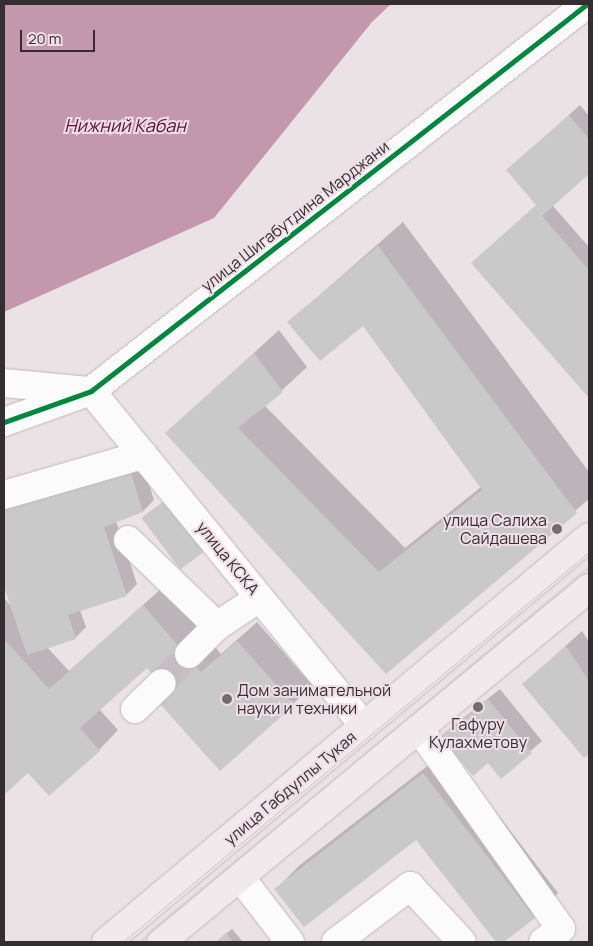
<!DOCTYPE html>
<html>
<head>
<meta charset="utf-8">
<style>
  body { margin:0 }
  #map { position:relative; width:593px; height:946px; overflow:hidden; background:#ebe2e6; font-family:Manrope,sans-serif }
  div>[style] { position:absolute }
  .water>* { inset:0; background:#c398ad }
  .shadow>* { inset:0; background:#0003; transform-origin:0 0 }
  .building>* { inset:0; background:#c9c9ca; transform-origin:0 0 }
  .minor-tunnel>* { height:28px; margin-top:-14px; transform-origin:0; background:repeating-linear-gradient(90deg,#c6bec2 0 28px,transparent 0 42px) }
  .roads { filter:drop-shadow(0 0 1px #c1b9bd) drop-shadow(0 0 1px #c1b9bd) }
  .minor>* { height:28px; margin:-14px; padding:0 14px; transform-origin:14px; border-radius:14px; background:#fcfbfb }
  .major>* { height:28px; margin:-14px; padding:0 14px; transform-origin:14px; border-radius:14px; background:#f1eaed }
  .tram>* { height:1px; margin:-0.5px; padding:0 0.5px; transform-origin:0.5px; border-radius:0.5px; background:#d0cdce }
  .cycleway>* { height:5px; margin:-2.5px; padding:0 2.5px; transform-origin:2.5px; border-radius:2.5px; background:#00873e }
  .dots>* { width:14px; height:14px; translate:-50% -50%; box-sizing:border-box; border:2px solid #efdee5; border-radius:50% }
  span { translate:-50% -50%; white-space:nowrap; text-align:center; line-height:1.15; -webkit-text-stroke:4px #efdee5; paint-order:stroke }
  .street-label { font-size:16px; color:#342e31 }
  .poi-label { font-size:16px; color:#342e31 }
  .right { translate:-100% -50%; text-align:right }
  .left { translate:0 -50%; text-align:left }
  .water-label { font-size:18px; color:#57113a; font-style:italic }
  .frame { position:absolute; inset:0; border:5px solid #342e31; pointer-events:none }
  .scale { position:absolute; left:20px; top:30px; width:75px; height:22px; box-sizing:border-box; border:2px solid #342e31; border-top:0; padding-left:6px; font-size:15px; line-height:18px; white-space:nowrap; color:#342e31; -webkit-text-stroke:4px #efdee5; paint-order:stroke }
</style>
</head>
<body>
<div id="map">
  <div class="water">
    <i style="clip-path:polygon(4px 4px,391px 4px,372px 22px,214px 218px,4px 312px)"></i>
  </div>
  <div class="shadow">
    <i style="clip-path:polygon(580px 105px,589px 116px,589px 173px,552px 205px,589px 247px,589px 396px,473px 263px,537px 205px,519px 160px)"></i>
    <i style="clip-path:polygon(403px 222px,589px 472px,589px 499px,386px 672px,166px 433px,279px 330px,307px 367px,265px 406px,405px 548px,481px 487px,363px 324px,289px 322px)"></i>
    <i style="clip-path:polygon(141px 460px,154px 500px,143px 511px,116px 521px,137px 584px,126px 595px,80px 610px,86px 627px,75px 638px,47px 647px,69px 671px,163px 587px,221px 654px,257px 622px,312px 685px,293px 704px,171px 694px,147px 666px,99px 709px,118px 730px,99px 750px,28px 771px,4px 793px,4px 598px,12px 607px,4px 583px,4px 504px)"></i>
    <i style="left:171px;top:496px;width:61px;height:35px;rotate:53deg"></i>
    <i style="clip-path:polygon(582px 631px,589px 642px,589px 752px,584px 756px,524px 684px)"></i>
    <i style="clip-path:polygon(500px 689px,542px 741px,501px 777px,488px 761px,447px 731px)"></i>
    <i style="clip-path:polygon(448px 750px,558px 893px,534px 917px,497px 942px,417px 838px,276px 889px,300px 865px)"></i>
    <i style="clip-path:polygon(232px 929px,243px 942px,216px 942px)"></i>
  </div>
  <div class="building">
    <i style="clip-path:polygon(569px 115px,589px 139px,589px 174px,542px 216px,589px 270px,589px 398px,471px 263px,536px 205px,506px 170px)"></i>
    <i style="clip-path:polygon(378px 246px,577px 513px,386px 674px,165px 433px,254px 353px,283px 392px,238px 428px,379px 572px,482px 490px,363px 326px,320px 361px,287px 322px)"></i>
    <i style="clip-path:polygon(130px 470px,143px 512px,104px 527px,127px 596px,68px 615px,76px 639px,27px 655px,4px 587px,4px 506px)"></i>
    <i style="left:165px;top:501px;width:64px;height:29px;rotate:53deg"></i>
    <i style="clip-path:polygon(143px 605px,201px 672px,237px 641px,294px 705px,220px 771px,160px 704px,170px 695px,147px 668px,80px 728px,100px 751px,49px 796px,28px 773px,4px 795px,4px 639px,49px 689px)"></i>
    <i style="clip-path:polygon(566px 646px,589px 681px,589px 754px,584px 758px,522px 684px)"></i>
    <i style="clip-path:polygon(488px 699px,532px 753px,501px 779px,488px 763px,473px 776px,440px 736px,455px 724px,464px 736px,457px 725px)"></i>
    <i style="clip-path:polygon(423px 773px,535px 918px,504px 942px,496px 942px,416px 840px,304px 927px,274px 889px)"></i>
    <i style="clip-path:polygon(226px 933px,233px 942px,216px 942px)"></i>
  </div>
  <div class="minor-tunnel">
    <i style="left:162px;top:683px;width:40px;rotate:-47deg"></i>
  </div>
  <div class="roads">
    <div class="minor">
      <i style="left:4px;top:383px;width:87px;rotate:5.3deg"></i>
      <i style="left:91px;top:391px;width:432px;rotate:50.8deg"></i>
      <i style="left:4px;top:422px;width:92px;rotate:-19.6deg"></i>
      <i style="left:91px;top:391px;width:629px;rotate:-37.96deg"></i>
      <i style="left:4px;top:495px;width:145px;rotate:-16.1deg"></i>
      <i style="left:128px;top:540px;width:124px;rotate:44deg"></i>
      <i style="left:217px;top:626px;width:50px;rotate:-33.7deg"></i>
      <i style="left:189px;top:654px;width:40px;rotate:-45deg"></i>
      <i style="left:135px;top:709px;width:37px;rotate:-44deg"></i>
      <i style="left:419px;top:729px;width:245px;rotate:54.6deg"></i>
      <i style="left:561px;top:929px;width:22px;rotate:144deg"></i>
      <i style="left:240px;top:877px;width:82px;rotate:52.4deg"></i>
      <i style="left:336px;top:942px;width:93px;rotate:-37.1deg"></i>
      <i style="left:410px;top:886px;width:76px;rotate:47.1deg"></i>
    </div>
    <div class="major">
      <i style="left:106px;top:942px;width:630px;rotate:-39.98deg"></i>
      <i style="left:161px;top:942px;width:555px;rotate:-39.59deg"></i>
    </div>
  </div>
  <div class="tram">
    <i style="left:123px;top:942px;width:608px;rotate:-39.93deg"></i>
    <i style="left:139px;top:942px;width:586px;rotate:-39.88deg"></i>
  </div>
  <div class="cycleway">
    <i style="left:4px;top:422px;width:92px;rotate:-19.6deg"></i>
    <i style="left:91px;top:391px;width:629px;rotate:-37.96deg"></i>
  </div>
  <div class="dots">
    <i style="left:557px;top:529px;background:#746d70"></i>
    <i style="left:227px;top:699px;background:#746d70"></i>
    <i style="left:478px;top:707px;background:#746d70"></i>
  </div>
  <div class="street-label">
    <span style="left:295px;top:216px;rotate:-38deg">улица Шигабутдина Марджани</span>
    <span style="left:228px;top:558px;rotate:51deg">улица КСКА</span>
    <span style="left:290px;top:788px;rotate:-40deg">улица Габдуллы Тукая</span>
  </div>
  <div class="poi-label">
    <span class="right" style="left:547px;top:529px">улица Салиха<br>Сайдашева</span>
    <span class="left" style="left:237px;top:699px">Дом занимательной<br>науки и техники</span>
    <span style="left:478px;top:733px">Гафуру<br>Кулахметову</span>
  </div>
  <div class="water-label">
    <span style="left:125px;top:125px">Нижний Кабан</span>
  </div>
  <div class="frame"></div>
  <div class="scale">20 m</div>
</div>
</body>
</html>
